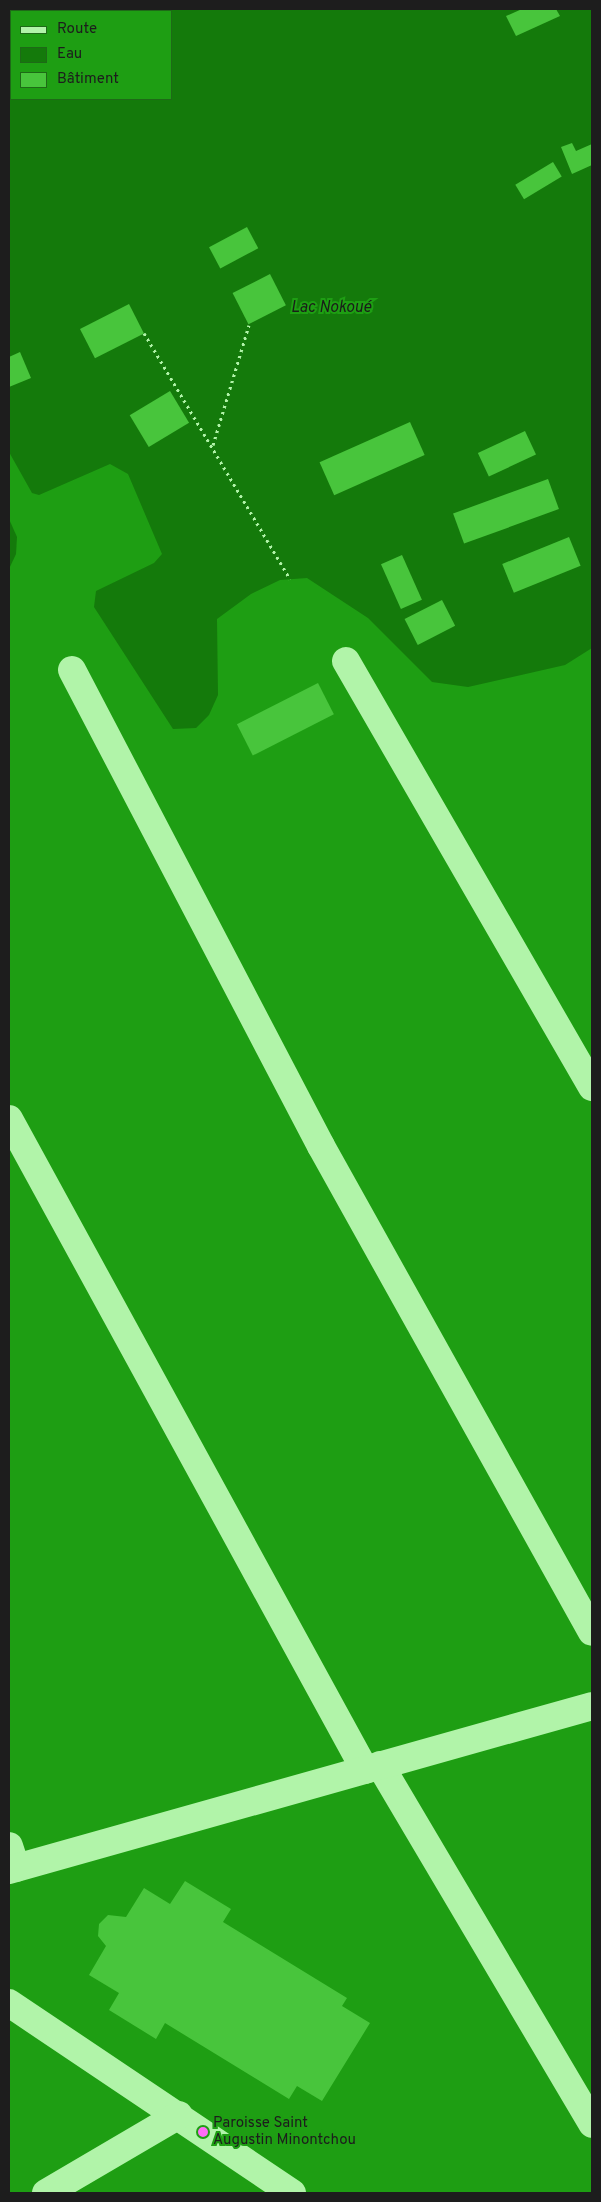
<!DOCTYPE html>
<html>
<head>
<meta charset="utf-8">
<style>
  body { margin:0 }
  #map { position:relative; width:601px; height:2202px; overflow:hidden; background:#1e9e13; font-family:Overpass,sans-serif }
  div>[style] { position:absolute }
  .water>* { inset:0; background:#147a0b }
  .building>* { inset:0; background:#48c53c; transform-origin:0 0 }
  .path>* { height:3px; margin-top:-1.5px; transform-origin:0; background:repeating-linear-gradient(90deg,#b1f4a9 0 2.5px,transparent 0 6.5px) }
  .minor>* { height:28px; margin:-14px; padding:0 14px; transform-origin:14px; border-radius:14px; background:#b1f4a9 }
  .dots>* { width:14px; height:14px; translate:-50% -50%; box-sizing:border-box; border:2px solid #1e9e13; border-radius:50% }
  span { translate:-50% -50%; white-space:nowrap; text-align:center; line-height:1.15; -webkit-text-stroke:4px #1e9e13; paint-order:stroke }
  .poi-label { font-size:15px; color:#1d1d1d }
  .left { translate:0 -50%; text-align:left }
  .water-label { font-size:16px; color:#1a1d19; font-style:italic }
  .frame { position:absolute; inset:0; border:10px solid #1d1d1d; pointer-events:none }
  .legend { position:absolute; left:10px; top:10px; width:162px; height:90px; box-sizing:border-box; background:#1e9e13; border:1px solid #1e6a17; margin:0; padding:6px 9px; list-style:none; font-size:15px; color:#1d1d1d }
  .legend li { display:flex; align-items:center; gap:10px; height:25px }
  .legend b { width:25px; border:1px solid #1e6a17 }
</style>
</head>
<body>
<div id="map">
  <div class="water">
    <i style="clip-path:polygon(evenodd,9px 9px,592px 9px,592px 648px,565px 665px,468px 687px,432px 682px,368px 618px,307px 578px,280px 580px,251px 594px,217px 619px,218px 695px,209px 715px,196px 728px,173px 729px,94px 607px,96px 591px,154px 563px,162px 554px,128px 474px,110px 464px,39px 495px,32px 493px,9px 452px,9px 9px,11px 11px,171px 11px,171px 99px,11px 99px,11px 11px)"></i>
    <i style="clip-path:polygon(9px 519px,17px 537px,16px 554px,9px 569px)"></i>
  </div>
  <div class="building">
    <i style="clip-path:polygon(522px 9px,556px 9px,560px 16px,516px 36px,506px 16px)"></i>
    <i style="clip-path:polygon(572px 143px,576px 151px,592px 144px,592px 165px,572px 174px,561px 147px)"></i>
    <i style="left:553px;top:162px;width:17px;height:44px;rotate:59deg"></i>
    <i style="left:247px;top:227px;width:24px;height:43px;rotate:62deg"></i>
    <i style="left:270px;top:274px;width:35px;height:42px;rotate:63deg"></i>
    <i style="left:129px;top:304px;width:33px;height:55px;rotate:63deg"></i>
    <i style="clip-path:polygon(20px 352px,31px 378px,9px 387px,9px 357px)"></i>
    <i style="left:170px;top:391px;width:37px;height:47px;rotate:59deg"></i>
    <i style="left:410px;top:422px;width:36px;height:99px;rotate:66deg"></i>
    <i style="left:525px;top:431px;width:26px;height:52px;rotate:65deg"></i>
    <i style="left:548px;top:479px;width:32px;height:101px;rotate:70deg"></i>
    <i style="left:569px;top:537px;width:31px;height:72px;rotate:68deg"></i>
    <i style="left:402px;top:555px;width:49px;height:23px;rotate:66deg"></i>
    <i style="left:442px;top:600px;width:29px;height:42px;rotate:63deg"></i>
    <i style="left:318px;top:683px;width:35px;height:91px;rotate:63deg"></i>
    <i style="clip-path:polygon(185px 1881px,231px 1909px,223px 1922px,347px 1998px,342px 2006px,370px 2023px,322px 2101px,297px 2086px,289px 2099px,165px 2023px,156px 2039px,109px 2010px,119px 1993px,89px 1975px,106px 1946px,98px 1936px,99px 1924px,108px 1915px,126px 1917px,144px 1888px,170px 1904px)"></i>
  </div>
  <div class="path">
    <i style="left:144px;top:333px;width:286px;rotate:59.3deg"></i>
    <i style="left:213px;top:445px;width:125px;rotate:-73.3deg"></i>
  </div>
  <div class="minor">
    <i style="left:346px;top:661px;width:492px;rotate:60deg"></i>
    <i style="left:72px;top:670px;width:537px;rotate:62.39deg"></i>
    <i style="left:321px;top:1146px;width:556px;rotate:60.86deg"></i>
    <i style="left:9px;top:1119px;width:742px;rotate:61.33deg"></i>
    <i style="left:380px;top:1765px;width:417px;rotate:59.4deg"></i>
    <i style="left:9px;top:1846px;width:23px;rotate:72deg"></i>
    <i style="left:9px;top:1870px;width:606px;rotate:-15.71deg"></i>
    <i style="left:9px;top:2003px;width:341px;rotate:33.9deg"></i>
    <i style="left:46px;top:2193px;width:154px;rotate:-30.4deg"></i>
  </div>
  <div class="dots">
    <i style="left:203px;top:2132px;background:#ff6df5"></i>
  </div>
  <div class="poi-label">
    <span class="left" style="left:213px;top:2132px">Paroisse Saint<br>Augustin Minontchou</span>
  </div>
  <div class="water-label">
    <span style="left:331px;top:308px">Lac Nokoué</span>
  </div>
  <div class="frame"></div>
  <ul class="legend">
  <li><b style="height:6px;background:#b1f4a9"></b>Route</li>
  <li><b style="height:14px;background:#147a0b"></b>Eau</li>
  <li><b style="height:14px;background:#48c53c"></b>Bâtiment</li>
  </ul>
</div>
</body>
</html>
